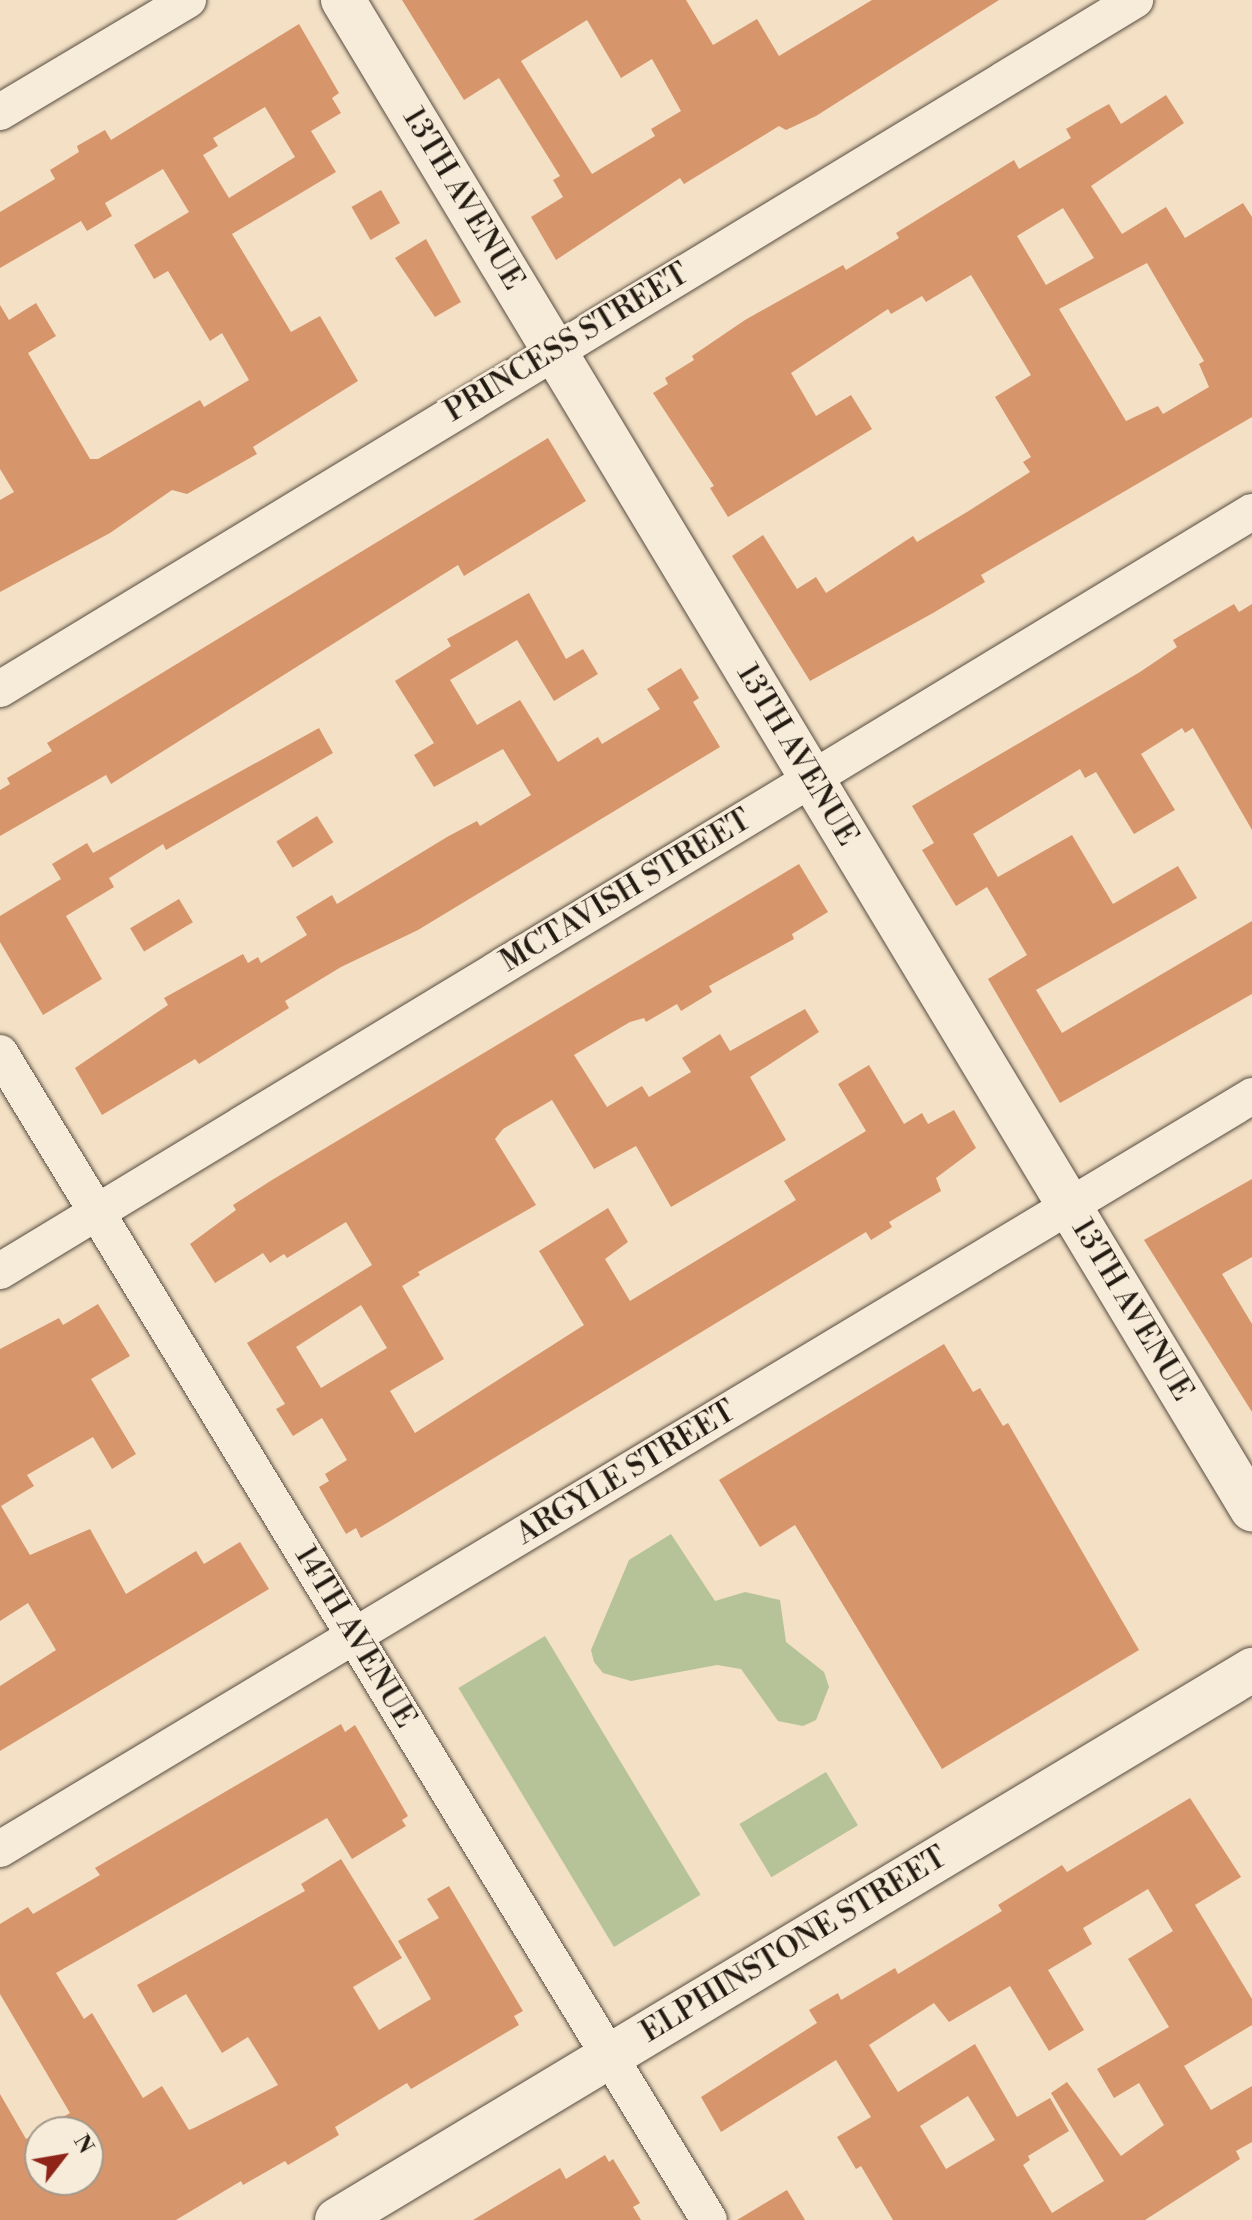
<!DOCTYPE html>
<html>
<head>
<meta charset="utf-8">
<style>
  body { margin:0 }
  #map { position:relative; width:1252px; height:2220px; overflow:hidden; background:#f3e0c5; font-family:"Libre Bodoni",serif }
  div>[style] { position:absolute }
  .green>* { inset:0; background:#b6c398; transform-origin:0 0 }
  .building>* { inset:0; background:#d7956c; transform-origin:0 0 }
  .roads { filter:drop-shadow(0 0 2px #584d40) drop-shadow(0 0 2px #584d40) }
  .minor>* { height:36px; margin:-18px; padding:0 18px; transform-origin:18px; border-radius:18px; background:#f7ebd9 }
  .tertiary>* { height:44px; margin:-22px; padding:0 22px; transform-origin:22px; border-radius:22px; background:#f7ebd9 }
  span { translate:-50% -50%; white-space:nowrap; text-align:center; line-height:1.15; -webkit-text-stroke:6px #f7ebd9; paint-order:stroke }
  .street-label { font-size:30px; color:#241c13 }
  .north { position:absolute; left:24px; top:2116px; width:80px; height:80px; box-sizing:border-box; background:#f7ebd9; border:2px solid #a3988a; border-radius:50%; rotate:59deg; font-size:22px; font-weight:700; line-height:32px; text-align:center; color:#241c13 }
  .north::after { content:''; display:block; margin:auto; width:28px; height:36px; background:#8f2418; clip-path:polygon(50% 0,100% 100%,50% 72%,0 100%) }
</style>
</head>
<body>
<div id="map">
  <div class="green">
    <i style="clip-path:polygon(671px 1534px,715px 1601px,745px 1592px,780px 1600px,786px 1642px,824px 1672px,829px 1687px,816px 1720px,803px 1726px,778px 1721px,741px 1669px,717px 1665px,631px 1681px,603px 1673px,594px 1662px,591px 1650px,629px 1560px)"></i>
    <i style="left:545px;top:1636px;width:302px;height:101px;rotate:59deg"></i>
    <i style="left:826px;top:1772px;width:62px;height:101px;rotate:59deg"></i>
  </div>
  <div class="building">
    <i style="clip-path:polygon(evenodd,402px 0,686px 0,713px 45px,757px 19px,779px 56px,872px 0,999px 0,816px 116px,786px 130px,779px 126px,684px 184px,680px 178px,556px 260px,531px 217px,563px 197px,553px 180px,560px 176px,499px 78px,464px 100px,402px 0,587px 20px,621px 78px,652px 59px,681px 111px,651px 129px,655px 136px,592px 174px,521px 61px,587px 20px)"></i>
    <i style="clip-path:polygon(evenodd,299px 24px,339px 93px,332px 98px,341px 113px,311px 131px,336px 172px,232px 234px,291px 332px,320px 316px,358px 381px,253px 447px,257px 454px,187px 494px,172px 490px,110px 533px,0 592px,0 500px,14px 492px,0 469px,0 305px,9px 320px,36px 303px,56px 336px,28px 353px,90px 459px,98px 459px,200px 400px,204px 407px,249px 380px,222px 333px,210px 341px,168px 271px,154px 279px,134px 245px,189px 212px,163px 169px,105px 203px,112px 216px,87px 231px,81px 221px,0 268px,0 212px,55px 179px,50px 170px,79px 152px,77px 146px,105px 130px,111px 140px,299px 24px,265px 107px,295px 157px,229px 198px,203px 155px,218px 146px,213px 138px,265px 107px)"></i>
    <i style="clip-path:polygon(evenodd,1166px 95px,1184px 123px,1091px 186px,1122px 234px,1166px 207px,1185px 238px,1243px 203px,1252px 217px,1252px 417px,981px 575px,985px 582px,933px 613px,810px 681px,732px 556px,763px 535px,797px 589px,816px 577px,826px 593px,913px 536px,917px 542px,967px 512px,1030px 472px,1023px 462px,1031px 457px,995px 397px,1031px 375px,971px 275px,926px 302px,922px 296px,891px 314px,888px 309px,791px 373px,816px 416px,851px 395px,872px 429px,728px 517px,710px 488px,714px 486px,653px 393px,668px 384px,665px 378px,694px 360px,692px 356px,745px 320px,843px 265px,846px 270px,899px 238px,896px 233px,1014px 160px,1019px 169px,1071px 138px,1066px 129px,1091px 114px,1109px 104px,1121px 124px,1166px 95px,1063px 208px,1094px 258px,1046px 285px,1017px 236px,1063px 208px,1166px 95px,1147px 263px,1204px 361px,1199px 364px,1209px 387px,1163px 414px,1158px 406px,1126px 421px,1059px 309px,1147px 263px)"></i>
    <i style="left:381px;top:190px;width:38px;height:34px;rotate:60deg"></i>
    <i style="clip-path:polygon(426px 239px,461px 302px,435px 317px,395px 258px)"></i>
    <i style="clip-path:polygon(548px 438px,586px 501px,464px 576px,458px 565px,111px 784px,106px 775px,0 836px,0 790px,10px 784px,7px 778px,52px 751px,47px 743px)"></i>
    <i style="clip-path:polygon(529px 593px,566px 659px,583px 649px,598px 674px,554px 701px,517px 640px,450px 680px,477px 725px,520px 700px,558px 762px,598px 737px,602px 744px,660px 709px,647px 689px,681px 668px,699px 698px,693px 702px,720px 747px,418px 930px,341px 967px,285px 1001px,289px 1008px,199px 1064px,195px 1059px,102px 1115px,75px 1068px,168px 1005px,164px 998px,243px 954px,248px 963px,258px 957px,261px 963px,307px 935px,296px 917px,332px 895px,337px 904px,447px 837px,477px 821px,480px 826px,531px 795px,503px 749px,434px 787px,414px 755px,434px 743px,395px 681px,451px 646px,447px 639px)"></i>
    <i style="clip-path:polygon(1234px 604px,1239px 612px,1252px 604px,1252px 830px,1193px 728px,1185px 733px,1182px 728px,1141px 754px,1175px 810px,1134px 834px,1096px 772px,1085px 778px,1080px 769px,973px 834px,998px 877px,1072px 835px,1113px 904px,1178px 866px,1197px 898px,1036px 990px,1062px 1033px,1252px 921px,1252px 994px,1060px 1103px,988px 979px,1027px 955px,987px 887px,956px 906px,922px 850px,934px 843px,912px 806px,1140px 672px,1177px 647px,1173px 640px)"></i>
    <i style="clip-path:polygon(319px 728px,333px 753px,166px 850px,163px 844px,109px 878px,114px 887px,66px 916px,102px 979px,43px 1015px,0 942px,0 916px,61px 879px,52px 864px,87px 843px,93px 853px)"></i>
    <i style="left:317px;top:816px;width:31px;height:48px;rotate:58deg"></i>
    <i style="clip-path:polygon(evenodd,799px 864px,828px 912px,792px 934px,794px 939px,709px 986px,712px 992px,681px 1011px,677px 1004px,646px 1022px,644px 1018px,630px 1022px,574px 1055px,607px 1107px,642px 1086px,649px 1097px,691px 1072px,682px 1058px,720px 1034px,730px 1051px,805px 1009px,819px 1032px,750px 1077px,786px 1140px,671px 1207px,636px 1146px,594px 1169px,552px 1100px,503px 1129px,495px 1139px,536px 1205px,418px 1272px,420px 1275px,402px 1286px,444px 1359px,390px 1391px,415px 1433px,584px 1325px,539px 1251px,608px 1208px,628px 1242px,605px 1259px,630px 1301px,796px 1200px,784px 1181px,866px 1131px,838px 1084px,869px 1065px,904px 1124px,922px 1113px,928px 1124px,954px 1110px,976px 1148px,936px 1178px,941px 1191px,889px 1222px,892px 1227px,871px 1240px,866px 1232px,387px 1523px,361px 1538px,356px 1528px,346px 1534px,319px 1487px,329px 1481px,325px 1474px,347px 1460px,322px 1418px,293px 1436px,276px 1409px,285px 1404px,247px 1343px,372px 1265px,346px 1222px,287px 1258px,284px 1254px,270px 1263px,263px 1253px,215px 1283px,190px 1244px,236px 1210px,233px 1205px,272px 1180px,799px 864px,361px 1305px,387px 1348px,321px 1388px,296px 1347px,361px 1305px)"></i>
    <i style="left:179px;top:899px;width:27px;height:57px;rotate:59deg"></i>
    <i style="clip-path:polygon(1252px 1179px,1252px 1257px,1222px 1274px,1252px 1324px,1252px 1412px,1144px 1240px)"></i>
    <i style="clip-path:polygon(98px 1304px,130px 1356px,91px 1379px,136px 1454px,112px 1469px,93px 1437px,27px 1475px,34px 1486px,1px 1506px,30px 1555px,90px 1529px,126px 1594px,196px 1551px,204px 1564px,240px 1542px,269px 1589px,0 1751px,0 1686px,56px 1650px,28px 1603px,0 1621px,0 1349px,59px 1318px,63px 1325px)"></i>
    <i style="clip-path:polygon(944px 1344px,973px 1392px,980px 1388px,1003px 1426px,1008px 1423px,1139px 1650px,942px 1769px,795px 1525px,760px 1547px,719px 1480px)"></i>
    <i style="clip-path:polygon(evenodd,341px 1724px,345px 1732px,355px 1725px,408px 1816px,402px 1820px,406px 1826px,352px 1859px,327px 1818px,56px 1973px,84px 2019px,92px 2013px,143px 2098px,162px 2086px,189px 2130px,194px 2128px,278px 2085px,248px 2037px,222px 2053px,186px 1994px,153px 2013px,137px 1985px,305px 1891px,301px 1884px,341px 1859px,402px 1958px,353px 1987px,379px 2030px,431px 1999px,398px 1941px,439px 1918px,427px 1899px,449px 1886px,523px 2011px,514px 2016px,519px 2025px,411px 2089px,407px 2083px,335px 2127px,339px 2135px,288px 2165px,285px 2161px,243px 2185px,241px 2181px,176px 2220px,0 2220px,0 2094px,26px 2139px,70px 2113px,0 1994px,0 1924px,28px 1907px,33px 1914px,100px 1875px,95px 1868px,341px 1724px,40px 2132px,88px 2132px,88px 2180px,40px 2180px,40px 2132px)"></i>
    <i style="clip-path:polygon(evenodd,1190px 1798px,1241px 1877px,1195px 1905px,1252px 1999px,1252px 2025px,1184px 2066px,1211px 2110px,1252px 2086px,1252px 2142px,1236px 2151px,1240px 2159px,1145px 2220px,893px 2220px,861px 2166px,856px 2169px,837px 2137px,871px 2117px,836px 2060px,721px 2132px,701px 2097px,817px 2023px,809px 2010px,838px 1993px,841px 2000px,895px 1968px,898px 1974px,1002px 1911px,998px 1905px,1062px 1865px,1067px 1872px,1190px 1798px,1148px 1889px,1173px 1931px,1128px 1959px,1169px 2027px,1097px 2069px,1114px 2098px,1139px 2083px,1164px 2125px,1121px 2156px,1067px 2082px,1051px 2093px,1104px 2181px,1052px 2213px,1023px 2165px,1030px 2160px,1028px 2156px,1069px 2131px,1050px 2098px,1017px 2117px,975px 2044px,898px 2092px,869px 2045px,934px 2003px,949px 2022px,1010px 1986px,1049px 2051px,1084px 2030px,1048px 1970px,1092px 1944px,1083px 1928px,1148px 1889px,1190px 1798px,968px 2096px,995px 2140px,946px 2169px,920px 2126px,968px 2096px)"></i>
    <i style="clip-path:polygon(605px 2155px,609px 2162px,613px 2159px,640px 2203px,633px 2207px,641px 2220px,473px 2220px,560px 2168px,566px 2179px)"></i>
    <i style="clip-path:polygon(787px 2190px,805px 2220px,737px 2220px)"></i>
  </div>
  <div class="roads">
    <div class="minor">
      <i style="left:0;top:112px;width:219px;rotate:-30.8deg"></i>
      <i style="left:0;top:689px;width:1328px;rotate:-31.26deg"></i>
      <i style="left:0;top:1053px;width:1365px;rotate:58.72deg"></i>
      <i style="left:0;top:1271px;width:1464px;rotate:-31.23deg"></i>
      <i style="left:0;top:1849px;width:1461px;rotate:-31.02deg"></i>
    </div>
    <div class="tertiary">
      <i style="left:343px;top:0;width:1762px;rotate:58.94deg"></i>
      <i style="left:337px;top:2220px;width:1068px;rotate:-31.01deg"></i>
    </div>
  </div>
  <div class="street-label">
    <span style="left:463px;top:199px;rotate:59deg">13TH AVENUE</span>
    <span style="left:567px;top:343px;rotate:-31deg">PRINCESS STREET</span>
    <span style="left:797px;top:755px;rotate:59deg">13TH AVENUE</span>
    <span style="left:626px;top:891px;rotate:-31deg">MCTAVISH STREET</span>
    <span style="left:1132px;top:1310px;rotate:59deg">13TH AVENUE</span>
    <span style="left:626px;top:1473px;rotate:-31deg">ARGYLE STREET</span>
    <span style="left:355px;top:1637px;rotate:59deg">14TH AVENUE</span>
    <span style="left:794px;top:1945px;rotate:-31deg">ELPHINSTONE STREET</span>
  </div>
  <div class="north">N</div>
</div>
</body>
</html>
